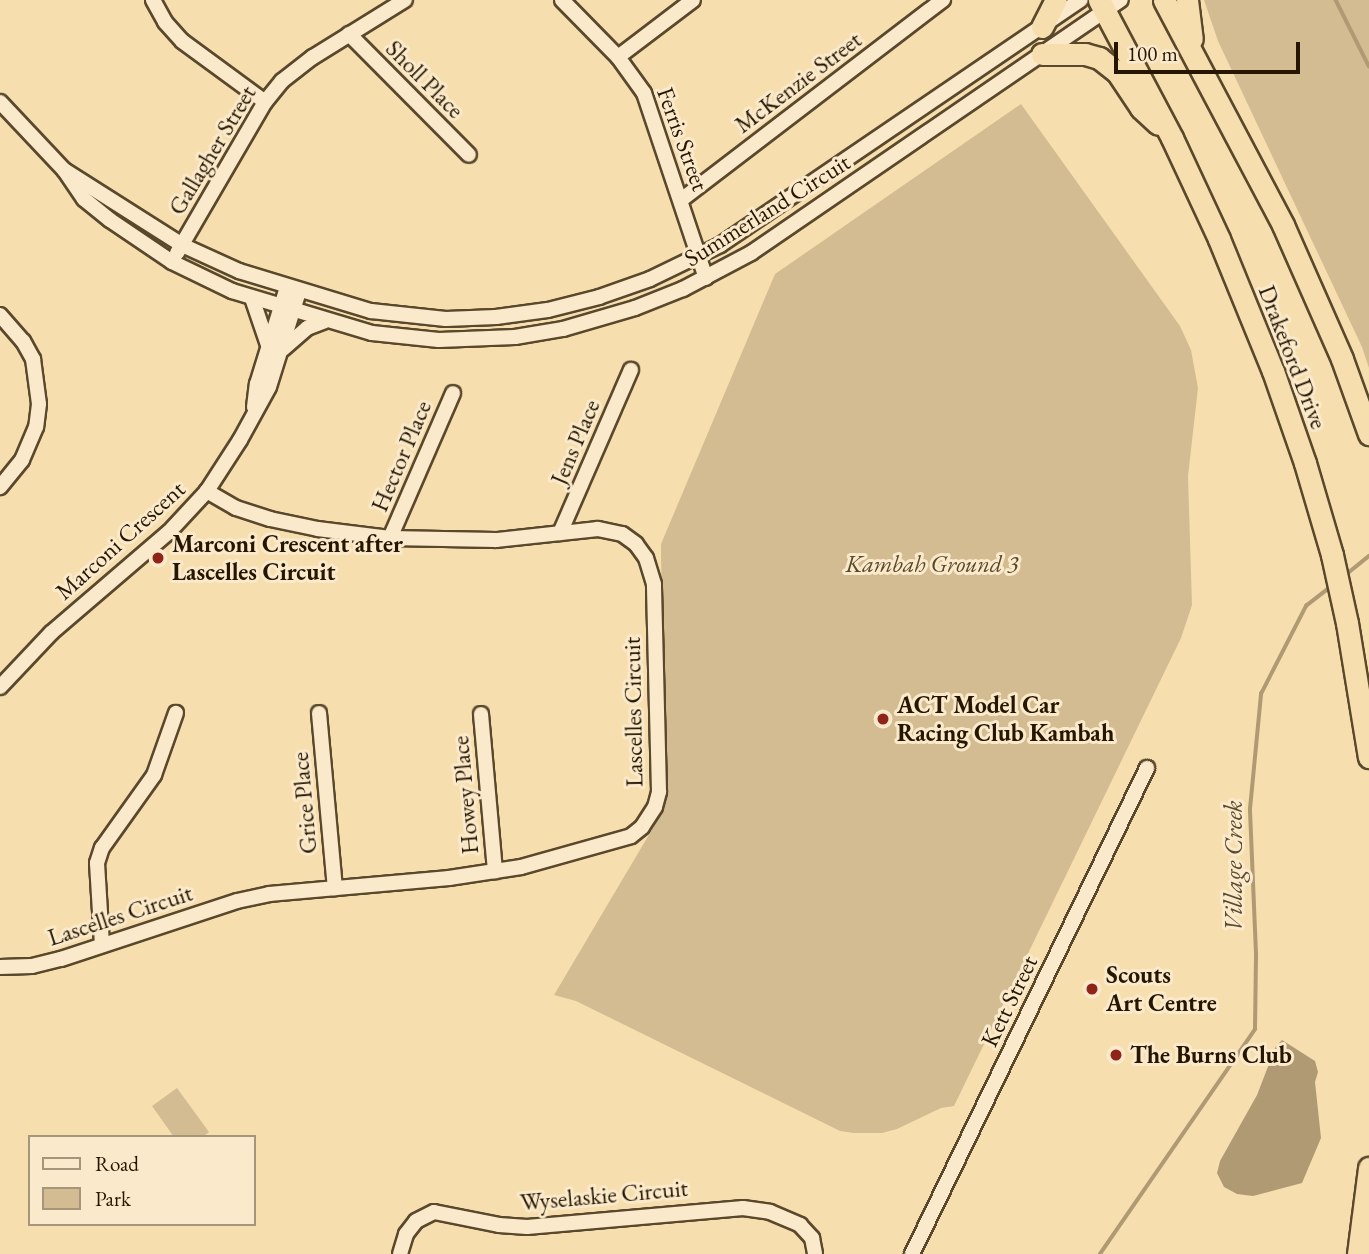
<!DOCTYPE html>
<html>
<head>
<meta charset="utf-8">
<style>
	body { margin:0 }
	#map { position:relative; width:1369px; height:1254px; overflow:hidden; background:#f7deaf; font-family:"EB Garamond",serif }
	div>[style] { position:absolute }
	.green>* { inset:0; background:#d3bc91 }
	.water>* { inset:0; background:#b09a74 }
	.stream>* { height:3.5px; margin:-1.75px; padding:0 1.75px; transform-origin:1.75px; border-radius:1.75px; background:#b09a74 }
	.roads { filter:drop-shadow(2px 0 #5a482c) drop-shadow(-2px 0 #5a482c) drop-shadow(0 2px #5a482c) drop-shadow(0 -2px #5a482c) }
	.minor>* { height:14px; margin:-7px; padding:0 7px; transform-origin:7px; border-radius:7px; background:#faeacb }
	.highway>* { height:21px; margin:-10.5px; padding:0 10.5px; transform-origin:10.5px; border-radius:10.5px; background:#f7deaf }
	.dots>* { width:19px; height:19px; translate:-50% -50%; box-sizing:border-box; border:4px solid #faeacb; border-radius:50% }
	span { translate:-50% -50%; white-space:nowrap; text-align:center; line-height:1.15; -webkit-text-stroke:6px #faeacb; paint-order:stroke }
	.street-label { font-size:24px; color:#261600 }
	.poi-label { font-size:24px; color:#261600; font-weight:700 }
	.left { translate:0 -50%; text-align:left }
	.park-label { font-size:24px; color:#5a482c; font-style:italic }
	.water-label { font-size:26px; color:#5d4b2e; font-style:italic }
	.legend { position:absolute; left:28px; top:1135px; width:228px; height:91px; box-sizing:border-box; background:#faeacb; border:2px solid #a5957a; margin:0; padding:9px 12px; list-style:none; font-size:21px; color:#261600 }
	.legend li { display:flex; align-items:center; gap:14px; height:35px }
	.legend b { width:35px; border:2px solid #a5957a }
	.scale { position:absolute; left:1114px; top:42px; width:186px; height:32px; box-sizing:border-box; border:4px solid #261600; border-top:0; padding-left:9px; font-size:21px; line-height:24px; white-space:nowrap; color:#261600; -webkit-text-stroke:5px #faeacb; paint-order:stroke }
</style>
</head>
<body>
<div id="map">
	<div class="green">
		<div style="clip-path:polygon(1204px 0,1369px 0,1369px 368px,1362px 347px,1218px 41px)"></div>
		<div style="clip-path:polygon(1021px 104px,1180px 326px,1191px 350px,1198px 388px,1188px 476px,1192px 605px,1181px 638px,954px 1106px,941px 1108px,897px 1129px,882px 1133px,854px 1133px,840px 1131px,576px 1001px,554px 995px,663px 811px,661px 544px,775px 274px)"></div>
		<div style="clip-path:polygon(177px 1088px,209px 1132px,203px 1137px,174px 1137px,152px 1106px)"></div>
	</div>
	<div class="water">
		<div style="clip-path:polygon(1282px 1040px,1315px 1061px,1318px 1072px,1315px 1082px,1321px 1138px,1302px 1183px,1253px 1196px,1237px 1194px,1224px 1187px,1217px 1173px,1220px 1161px,1257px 1095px,1276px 1046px)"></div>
	</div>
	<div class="stream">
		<div style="left:1336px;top:0;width:74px;rotate:63.4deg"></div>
		<div style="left:1343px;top:577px;width:33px;rotate:-39deg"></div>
		<div style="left:1100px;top:1254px;width:273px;rotate:-55.4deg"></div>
		<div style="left:1255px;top:1029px;width:75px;rotate:-89.2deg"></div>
		<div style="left:1256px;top:954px;width:145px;rotate:-92.4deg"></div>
		<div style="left:1250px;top:809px;width:116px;rotate:-84.5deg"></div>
		<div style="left:1261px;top:694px;width:99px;rotate:-62.9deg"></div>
		<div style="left:1306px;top:606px;width:33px;rotate:-38deg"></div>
	</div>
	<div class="roads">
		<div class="minor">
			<div style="left:153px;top:0;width:25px;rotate:61deg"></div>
			<div style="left:165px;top:22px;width:25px;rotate:48deg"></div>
			<div style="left:182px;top:41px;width:103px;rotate:36.3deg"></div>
			<div style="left:562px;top:0;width:80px;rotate:45.5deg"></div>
			<div style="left:618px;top:57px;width:44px;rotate:54.2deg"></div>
			<div style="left:644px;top:93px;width:195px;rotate:71.5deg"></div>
			<div style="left:349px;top:34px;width:170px;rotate:45.2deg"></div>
			<div style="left:618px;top:57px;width:94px;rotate:-37.2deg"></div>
			<div style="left:0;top:102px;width:93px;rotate:46.7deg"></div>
			<div style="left:64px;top:170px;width:140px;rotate:32.4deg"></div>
			<div style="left:182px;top:245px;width:63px;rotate:24.5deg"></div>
			<div style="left:239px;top:271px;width:138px;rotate:16.9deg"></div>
			<div style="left:371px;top:311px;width:75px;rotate:6.1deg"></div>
			<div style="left:446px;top:319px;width:50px;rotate:-2.3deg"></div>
			<div style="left:496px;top:317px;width:52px;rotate:-7.7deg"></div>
			<div style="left:548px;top:310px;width:53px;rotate:-14.3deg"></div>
			<div style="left:599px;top:297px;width:54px;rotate:-19.4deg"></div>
			<div style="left:650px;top:279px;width:78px;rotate:-25.9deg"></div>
			<div style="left:720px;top:245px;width:436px;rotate:-34.2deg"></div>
			<div style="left:65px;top:171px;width:34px;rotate:56deg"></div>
			<div style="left:84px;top:199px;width:33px;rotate:39deg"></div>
			<div style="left:110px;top:220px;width:75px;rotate:34.1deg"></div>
			<div style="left:172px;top:262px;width:67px;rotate:25.8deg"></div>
			<div style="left:232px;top:291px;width:146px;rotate:16.7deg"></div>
			<div style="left:372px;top:333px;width:67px;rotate:6deg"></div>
			<div style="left:439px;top:340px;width:76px;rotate:-2.3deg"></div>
			<div style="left:515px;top:337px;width:49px;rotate:-9.5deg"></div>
			<div style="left:563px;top:329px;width:75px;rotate:-16.3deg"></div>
			<div style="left:635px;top:308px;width:52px;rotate:-21.6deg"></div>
			<div style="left:683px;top:289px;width:77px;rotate:-27.9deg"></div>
			<div style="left:751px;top:253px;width:448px;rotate:-34.4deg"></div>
			<div style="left:681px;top:200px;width:330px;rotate:-37.4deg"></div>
			<div style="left:177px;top:253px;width:175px;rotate:-59.8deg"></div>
			<div style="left:265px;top:102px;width:27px;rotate:-51deg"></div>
			<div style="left:282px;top:81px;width:39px;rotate:-38deg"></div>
			<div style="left:313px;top:57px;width:108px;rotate:-31.8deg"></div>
			<div style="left:252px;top:298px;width:50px;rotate:71.2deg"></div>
			<div style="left:0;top:315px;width:35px;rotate:49deg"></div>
			<div style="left:23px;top:341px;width:21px;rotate:61deg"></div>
			<div style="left:33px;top:359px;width:45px;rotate:82.4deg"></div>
			<div style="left:39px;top:404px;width:23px;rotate:97deg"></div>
			<div style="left:36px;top:427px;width:36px;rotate:113deg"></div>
			<div style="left:22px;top:460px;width:35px;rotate:129deg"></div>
			<div style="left:283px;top:349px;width:32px;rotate:-41deg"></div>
			<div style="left:307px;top:328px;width:19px;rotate:-21deg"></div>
			<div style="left:254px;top:407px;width:23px;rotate:-83deg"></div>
			<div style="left:257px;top:384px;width:102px;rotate:-72.8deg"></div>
			<div style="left:560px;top:533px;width:178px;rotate:-66.5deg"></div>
			<div style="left:390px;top:538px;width:158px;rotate:-66.5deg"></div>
			<div style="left:0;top:687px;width:74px;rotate:-46.6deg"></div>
			<div style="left:51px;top:633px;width:155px;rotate:-40.6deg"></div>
			<div style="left:169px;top:532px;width:56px;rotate:-47.2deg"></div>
			<div style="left:207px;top:491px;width:61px;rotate:-57.1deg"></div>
			<div style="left:240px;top:440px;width:60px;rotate:-61.3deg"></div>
			<div style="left:269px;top:387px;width:101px;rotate:-72.6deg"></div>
			<div style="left:319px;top:713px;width:176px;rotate:84.8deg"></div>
			<div style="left:481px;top:714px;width:158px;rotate:84.9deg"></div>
			<div style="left:102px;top:945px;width:82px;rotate:-93.5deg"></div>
			<div style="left:97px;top:863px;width:16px;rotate:-72deg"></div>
			<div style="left:102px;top:848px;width:90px;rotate:-54.5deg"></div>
			<div style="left:154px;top:775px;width:66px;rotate:-70.5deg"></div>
			<div style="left:0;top:967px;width:32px;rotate:-2deg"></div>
			<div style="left:32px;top:966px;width:30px;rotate:-14deg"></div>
			<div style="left:61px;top:959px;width:185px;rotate:-18.2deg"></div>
			<div style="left:237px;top:901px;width:33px;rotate:-12deg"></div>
			<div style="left:269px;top:894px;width:181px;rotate:-5.1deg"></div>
			<div style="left:449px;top:878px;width:73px;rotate:-8.7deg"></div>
			<div style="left:521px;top:867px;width:114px;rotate:-15.7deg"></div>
			<div style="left:631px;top:836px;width:14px;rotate:-39deg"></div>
			<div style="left:642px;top:827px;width:24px;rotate:-57deg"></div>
			<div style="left:655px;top:807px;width:16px;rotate:-75deg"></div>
			<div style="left:659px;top:792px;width:208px;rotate:-91.4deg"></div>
			<div style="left:654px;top:584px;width:27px;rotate:-107deg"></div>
			<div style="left:646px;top:558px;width:17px;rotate:-126deg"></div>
			<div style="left:636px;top:544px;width:17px;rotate:-144deg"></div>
			<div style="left:622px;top:534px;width:25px;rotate:-168deg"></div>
			<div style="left:598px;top:529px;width:103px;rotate:173.8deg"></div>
			<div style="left:496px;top:540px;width:106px;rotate:-178.9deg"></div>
			<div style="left:390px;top:538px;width:73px;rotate:-172.9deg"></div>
			<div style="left:318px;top:529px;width:49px;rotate:-168.2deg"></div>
			<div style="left:270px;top:519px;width:36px;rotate:-162deg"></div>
			<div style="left:236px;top:508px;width:34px;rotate:-150deg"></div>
			<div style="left:400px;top:1254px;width:21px;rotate:-73deg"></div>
			<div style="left:406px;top:1234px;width:16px;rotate:-52deg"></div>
			<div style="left:416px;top:1221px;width:20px;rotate:-27deg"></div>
			<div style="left:434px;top:1212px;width:66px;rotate:11.3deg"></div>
			<div style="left:499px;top:1225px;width:28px;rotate:4deg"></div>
			<div style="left:527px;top:1227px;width:217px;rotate:-5deg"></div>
			<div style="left:743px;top:1208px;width:27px;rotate:8deg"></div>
			<div style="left:770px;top:1212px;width:33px;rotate:23deg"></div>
			<div style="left:800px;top:1225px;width:18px;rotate:47deg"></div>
			<div style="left:812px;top:1238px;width:16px;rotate:79deg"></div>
			<div style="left:912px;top:1254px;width:540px;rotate:-64.19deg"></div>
		</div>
		<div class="highway">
			<div style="left:1099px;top:0;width:156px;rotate:62.1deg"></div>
			<div style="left:1172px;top:138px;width:111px;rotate:65deg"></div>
			<div style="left:1219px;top:239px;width:143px;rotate:67.8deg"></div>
			<div style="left:1273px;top:371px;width:97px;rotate:70.8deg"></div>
			<div style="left:1305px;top:463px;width:96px;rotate:73.6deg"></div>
			<div style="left:1332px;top:555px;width:70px;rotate:77.6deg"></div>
			<div style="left:1347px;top:623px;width:136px;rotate:80.7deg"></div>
			<div style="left:1164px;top:0;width:255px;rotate:62.1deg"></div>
			<div style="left:1283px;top:225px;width:146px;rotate:66.2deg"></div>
			<div style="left:1342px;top:359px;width:80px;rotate:70.2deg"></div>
			<div style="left:1187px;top:0;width:39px;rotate:83deg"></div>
			<div style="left:1042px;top:27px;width:30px;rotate:-63deg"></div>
			<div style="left:1042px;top:54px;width:43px"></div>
			<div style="left:1085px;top:54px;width:15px;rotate:16deg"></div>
			<div style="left:1099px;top:58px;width:23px;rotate:38deg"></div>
			<div style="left:1117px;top:72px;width:43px;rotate:56.3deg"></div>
			<div style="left:1141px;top:108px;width:23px;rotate:43deg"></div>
			<div style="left:1358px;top:1254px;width:87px;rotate:-82.7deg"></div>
		</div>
	</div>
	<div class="dots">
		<div style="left:158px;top:558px;background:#8f2418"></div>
		<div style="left:883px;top:719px;background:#8f2418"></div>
		<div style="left:1092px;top:989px;background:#8f2418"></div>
		<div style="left:1116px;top:1055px;background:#8f2418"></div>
	</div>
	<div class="street-label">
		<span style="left:425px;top:79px;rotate:45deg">Sholl Place</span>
		<span style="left:798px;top:82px;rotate:-37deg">McKenzie Street</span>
		<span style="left:683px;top:139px;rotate:70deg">Ferris Street</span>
		<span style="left:212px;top:150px;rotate:-59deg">Gallagher Street</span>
		<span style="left:767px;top:210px;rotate:-32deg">Summerland Circuit</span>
		<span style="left:1293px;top:357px;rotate:69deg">Drakeford Drive</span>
		<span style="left:575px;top:442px;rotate:-67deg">Jens Place</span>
		<span style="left:401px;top:456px;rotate:-67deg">Hector Place</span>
		<span style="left:120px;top:540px;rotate:-42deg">Marconi Crescent</span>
		<span style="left:633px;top:712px;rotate:-91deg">Lascelles Circuit</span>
		<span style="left:465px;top:795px;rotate:-95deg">Howey Place</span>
		<span style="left:304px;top:803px;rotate:-95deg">Grice Place</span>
		<span style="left:120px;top:915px;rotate:-18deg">Lascelles Circuit</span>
		<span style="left:1009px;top:1001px;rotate:-64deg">Kett Street</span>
		<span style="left:604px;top:1195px;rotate:-5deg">Wyselaskie Circuit</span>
	</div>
	<div class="poi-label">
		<span class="left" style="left:172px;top:558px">Marconi Crescent after<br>Lascelles Circuit</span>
		<span class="left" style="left:897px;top:719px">ACT Model Car<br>Racing Club Kambah</span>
		<span class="left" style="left:1106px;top:989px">Scouts<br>Art Centre</span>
		<span class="left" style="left:1130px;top:1055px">The Burns Club</span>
	</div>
	<div class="park-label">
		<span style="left:932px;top:564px">Kambah Ground 3</span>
	</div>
	<div class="water-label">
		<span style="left:1234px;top:866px;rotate:-90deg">Village Creek</span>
	</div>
	<ul class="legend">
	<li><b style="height:9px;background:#faeacb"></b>Road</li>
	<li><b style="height:19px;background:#d3bc91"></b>Park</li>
	</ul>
	<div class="scale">100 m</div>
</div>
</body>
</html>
